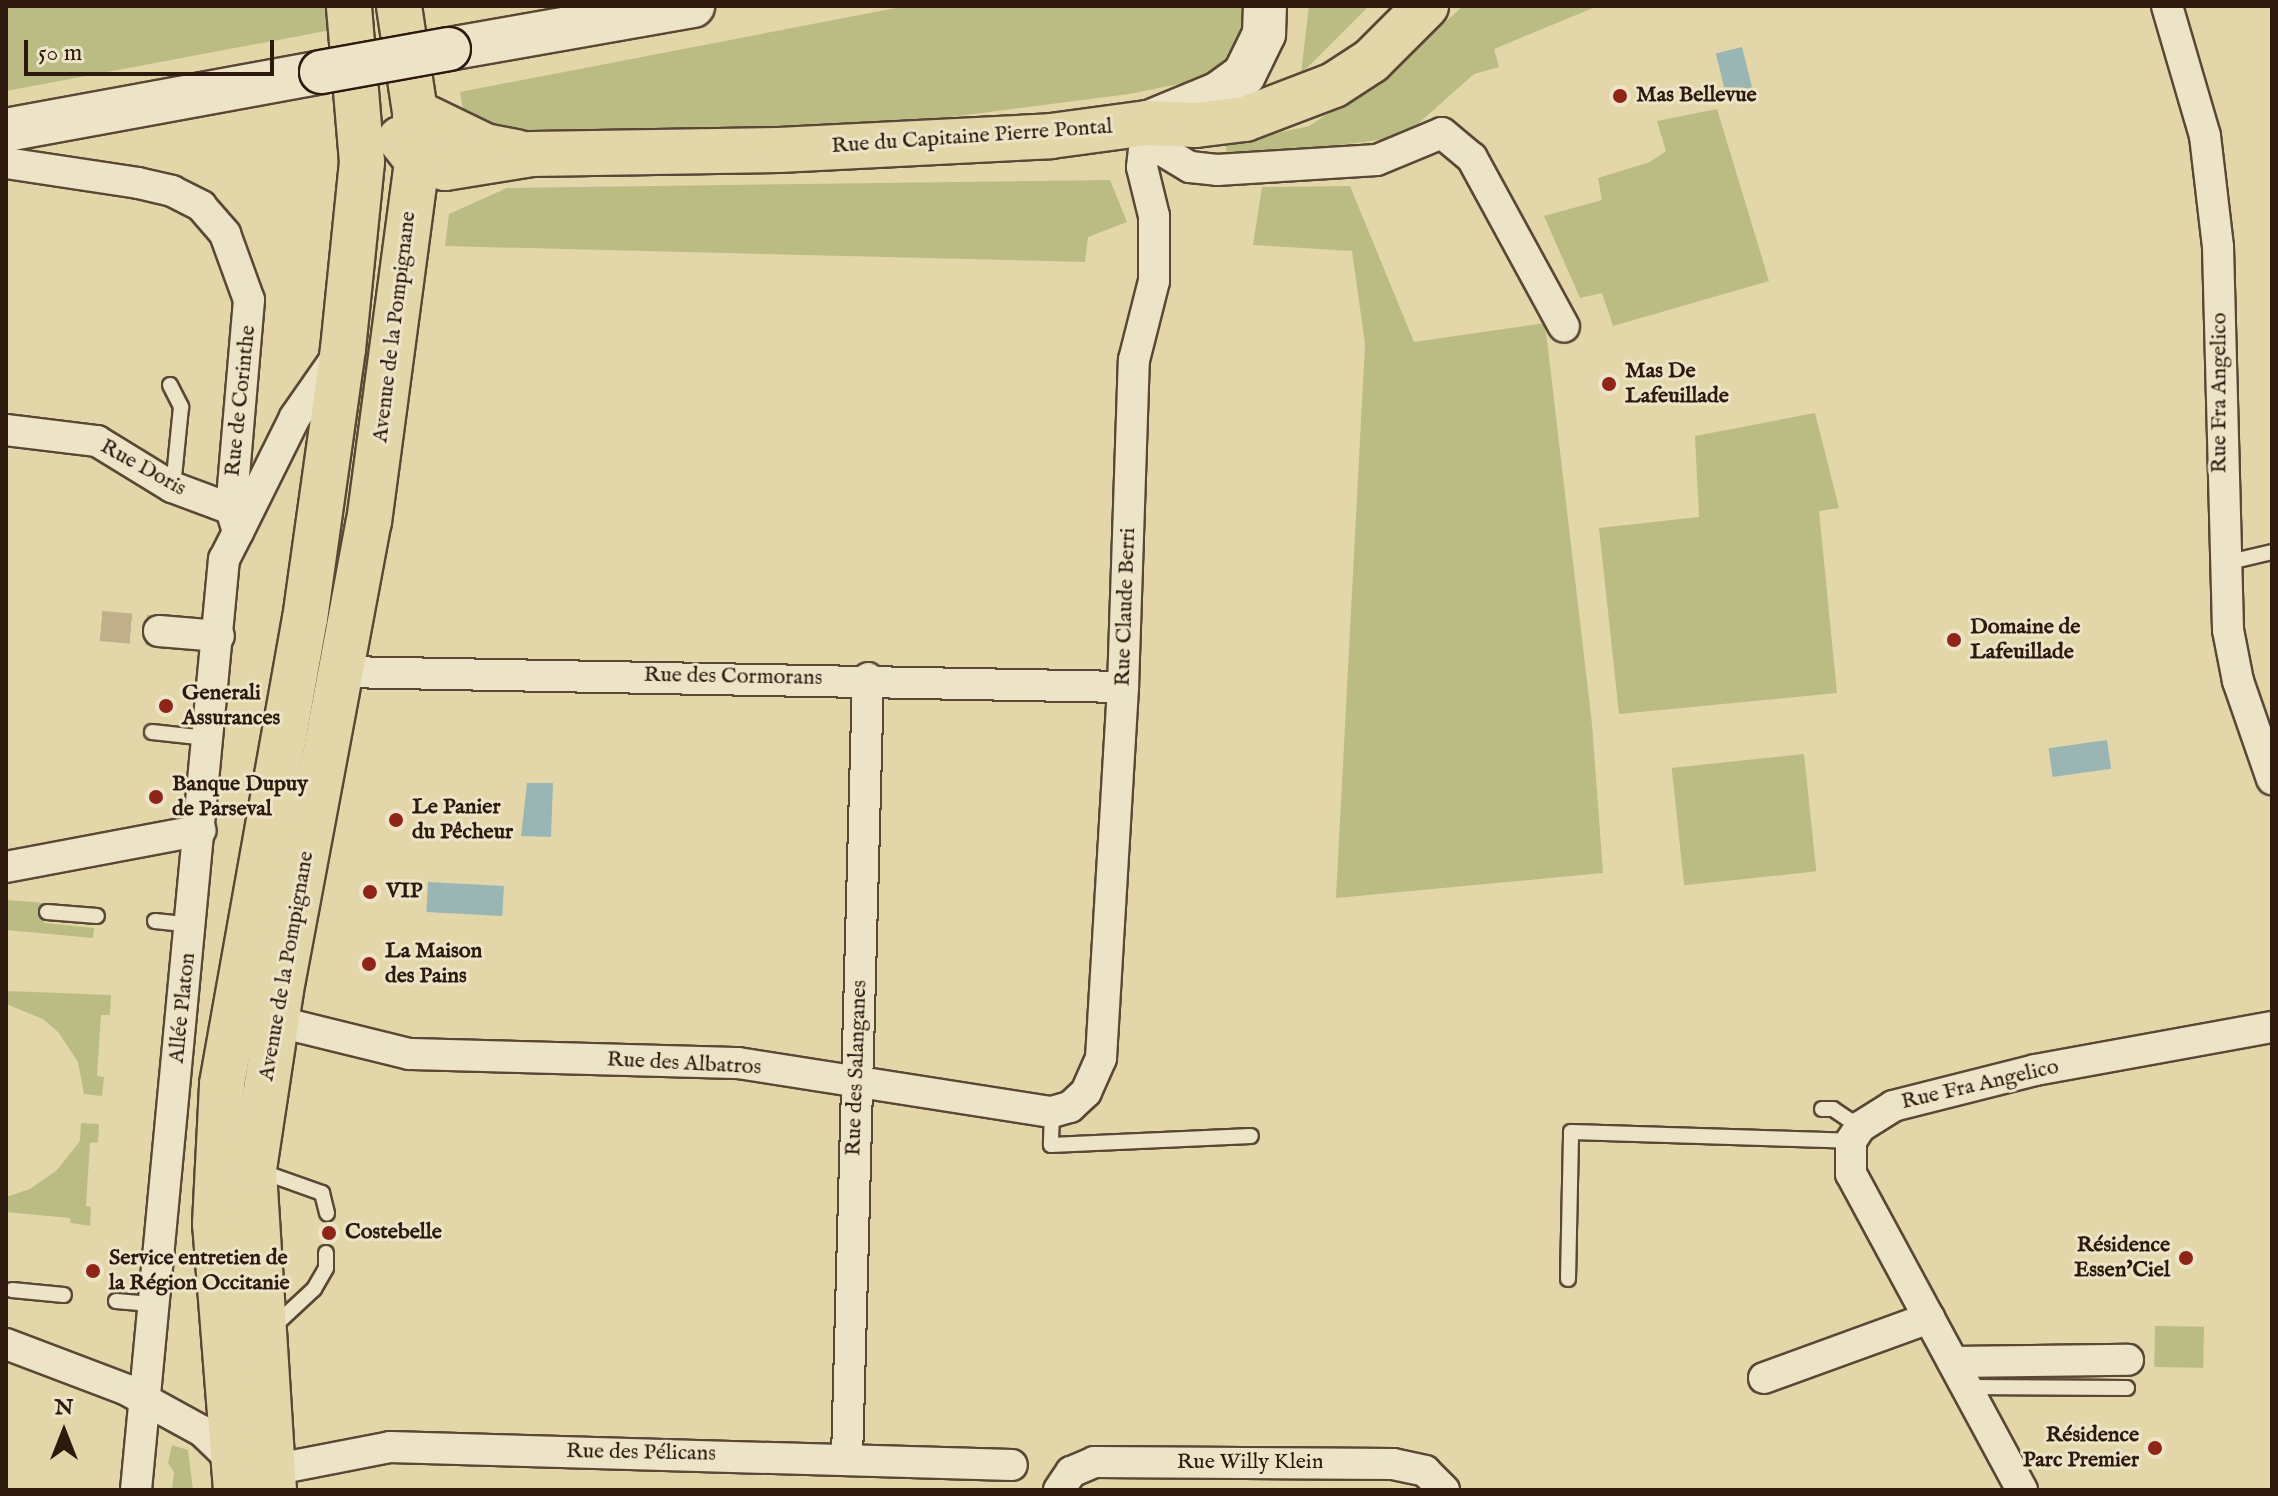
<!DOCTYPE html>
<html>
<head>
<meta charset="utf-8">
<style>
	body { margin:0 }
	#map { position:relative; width:2278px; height:1496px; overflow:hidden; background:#e3d6a9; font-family:"IM FELL English",serif }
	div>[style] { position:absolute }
	.green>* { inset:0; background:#babc84; transform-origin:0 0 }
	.water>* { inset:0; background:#9ab6b4; transform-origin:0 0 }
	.street-tunnel>* { height:30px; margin-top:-15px; transform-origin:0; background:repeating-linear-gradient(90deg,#bfb08a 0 30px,transparent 0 45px) }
	.roads { filter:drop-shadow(2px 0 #5a4835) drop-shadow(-2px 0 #5a4835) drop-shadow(0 2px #5a4835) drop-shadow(0 -2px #5a4835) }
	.lane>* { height:14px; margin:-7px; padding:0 7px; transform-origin:7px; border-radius:7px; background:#ede4c7 }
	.street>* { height:30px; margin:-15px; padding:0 15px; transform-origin:15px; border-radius:15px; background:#ede4c7 }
	.secondary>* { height:42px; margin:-21px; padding:0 21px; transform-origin:21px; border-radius:21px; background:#ede4c7 }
	.primary>* { height:44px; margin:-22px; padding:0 22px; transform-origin:22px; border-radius:22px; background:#e3d6a9 }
	.bridges { filter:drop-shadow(2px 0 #2d190e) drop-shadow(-2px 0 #2d190e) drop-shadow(0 2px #2d190e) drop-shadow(0 -2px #2d190e) }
	.secondary-bridge>* { height:42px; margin:-21px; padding:0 21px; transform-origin:21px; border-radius:21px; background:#ede4c7 }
	.dots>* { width:22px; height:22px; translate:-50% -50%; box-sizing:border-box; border:4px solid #ede4c7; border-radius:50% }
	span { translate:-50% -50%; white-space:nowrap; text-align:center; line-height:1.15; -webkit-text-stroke:6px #ede4c7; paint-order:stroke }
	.poi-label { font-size:22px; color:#2d190e; font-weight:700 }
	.left { translate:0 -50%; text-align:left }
	.right { translate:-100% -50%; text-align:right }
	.street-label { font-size:22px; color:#2d190e }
	.frame { position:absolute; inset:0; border:8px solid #2d190e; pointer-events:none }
	.north { position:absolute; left:24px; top:1392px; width:80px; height:80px; -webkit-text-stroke:6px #ede4c7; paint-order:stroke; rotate:0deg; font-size:22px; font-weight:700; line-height:32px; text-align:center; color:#2d190e }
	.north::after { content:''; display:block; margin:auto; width:28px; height:36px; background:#2d190e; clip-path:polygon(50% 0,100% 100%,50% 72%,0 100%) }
	.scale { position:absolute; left:24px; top:40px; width:250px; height:36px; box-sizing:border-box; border:4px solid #2d190e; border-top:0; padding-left:10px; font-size:24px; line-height:28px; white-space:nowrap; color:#2d190e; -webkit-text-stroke:6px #ede4c7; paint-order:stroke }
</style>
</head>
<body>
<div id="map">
	<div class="green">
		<div style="clip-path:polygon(6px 6px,326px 6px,331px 30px,6px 91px)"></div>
		<div style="clip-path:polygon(906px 6px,1246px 6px,1249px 13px,1231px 62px,1208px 78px,1129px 94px,897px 124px,746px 133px,568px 133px,466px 127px,460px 92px)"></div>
		<div style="clip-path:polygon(1309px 6px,1369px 6px,1301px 74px)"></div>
		<div style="clip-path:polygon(1463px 6px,1598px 6px,1494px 49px,1499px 67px,1474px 74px,1403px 137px,1227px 159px,1226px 144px,1309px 126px,1388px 74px)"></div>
		<div style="clip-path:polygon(1717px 109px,1769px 281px,1613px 326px,1602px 293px,1580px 298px,1544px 216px,1602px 200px,1598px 178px,1650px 162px,1666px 151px,1657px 121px)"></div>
		<div style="clip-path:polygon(1110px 180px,1127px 222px,1088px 237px,1085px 262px,445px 246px,449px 214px,507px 188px)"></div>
		<div style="clip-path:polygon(1350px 186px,1414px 342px,1545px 323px,1592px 724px,1603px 873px,1336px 898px,1365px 344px,1352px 251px,1253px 245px,1262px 187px)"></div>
		<div style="clip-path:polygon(1815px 413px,1839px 508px,1819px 511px,1837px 693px,1619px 714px,1599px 528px,1699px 517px,1695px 436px)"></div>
		<div style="left:1804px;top:754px;width:118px;height:133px;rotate:84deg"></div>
		<div style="clip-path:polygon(6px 900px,46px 903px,44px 923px,94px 928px,93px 938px,6px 930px)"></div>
		<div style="clip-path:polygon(6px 991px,111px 995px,110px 1015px,101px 1015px,97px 1076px,104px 1077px,102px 1096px,84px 1094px,78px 1062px,59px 1033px,43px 1019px,6px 1004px)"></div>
		<div style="clip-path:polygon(81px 1123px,99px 1124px,98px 1142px,90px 1143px,86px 1206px,91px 1207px,90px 1226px,71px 1223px,70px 1218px,6px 1212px,6px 1197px,30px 1189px,57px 1170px,80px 1141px)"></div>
		<div style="left:2155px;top:1326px;width:49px;height:41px;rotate:1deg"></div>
		<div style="clip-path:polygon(172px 1445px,188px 1450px,193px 1490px,172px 1490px,174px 1472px,168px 1463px)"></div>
	</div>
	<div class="water">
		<div style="left:1742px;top:47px;width:49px;height:27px;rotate:76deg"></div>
		<div style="left:2107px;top:740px;width:29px;height:59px;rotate:82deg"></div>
		<div style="clip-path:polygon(527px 783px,553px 783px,551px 837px,521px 836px)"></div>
		<div style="left:428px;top:882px;width:76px;height:30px;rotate:3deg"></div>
	</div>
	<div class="street-tunnel">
		<div style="left:101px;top:626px;width:58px;rotate:4.9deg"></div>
	</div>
	<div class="roads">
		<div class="lane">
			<div style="left:170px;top:385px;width:25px;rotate:63deg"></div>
			<div style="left:181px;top:407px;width:80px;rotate:95.7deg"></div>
			<div style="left:2225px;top:563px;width:48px;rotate:-13.2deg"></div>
			<div style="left:152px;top:732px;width:55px;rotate:6.2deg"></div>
			<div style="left:47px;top:912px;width:50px;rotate:4.6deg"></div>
			<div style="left:155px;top:921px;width:36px;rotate:6deg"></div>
			<div style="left:1822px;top:1109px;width:11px"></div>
			<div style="left:1833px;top:1109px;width:32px;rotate:34deg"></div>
			<div style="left:1052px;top:1112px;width:33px;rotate:92deg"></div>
			<div style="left:1051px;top:1145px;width:200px;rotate:-2.6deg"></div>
			<div style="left:260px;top:1171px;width:66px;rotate:19.5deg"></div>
			<div style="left:322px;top:1193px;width:21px;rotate:76deg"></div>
			<div style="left:1568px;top:1279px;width:147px;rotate:-88.8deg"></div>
			<div style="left:1571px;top:1132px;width:280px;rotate:1.8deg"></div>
			<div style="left:12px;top:1290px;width:52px;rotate:5.5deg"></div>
			<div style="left:116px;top:1301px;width:38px;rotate:5deg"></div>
			<div style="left:273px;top:1327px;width:56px;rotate:-42.8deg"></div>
			<div style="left:314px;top:1289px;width:24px;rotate:-60deg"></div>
			<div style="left:326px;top:1268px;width:15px;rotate:-90deg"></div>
			<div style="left:1967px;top:1387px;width:160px;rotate:0.4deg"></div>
		</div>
		<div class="street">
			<div style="left:2167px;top:6px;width:135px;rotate:73.7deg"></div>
			<div style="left:2205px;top:136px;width:112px;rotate:83.3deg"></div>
			<div style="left:2218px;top:247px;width:383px;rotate:88.5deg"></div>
			<div style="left:2228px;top:630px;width:52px;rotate:78.9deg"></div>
			<div style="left:2238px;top:681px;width:104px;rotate:70.9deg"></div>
			<div style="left:1147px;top:123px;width:32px;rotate:60deg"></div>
			<div style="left:1163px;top:151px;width:31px;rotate:31deg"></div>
			<div style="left:1190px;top:167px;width:27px;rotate:6deg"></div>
			<div style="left:1217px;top:170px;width:160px;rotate:-3.6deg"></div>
			<div style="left:1377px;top:160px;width:70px;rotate:-22.6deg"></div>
			<div style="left:1442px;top:133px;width:39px;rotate:40deg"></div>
			<div style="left:1472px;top:158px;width:192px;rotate:61.4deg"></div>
			<div style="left:6px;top:163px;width:134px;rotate:8.6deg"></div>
			<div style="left:138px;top:183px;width:35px;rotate:13deg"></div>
			<div style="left:172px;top:191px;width:33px;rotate:27deg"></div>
			<div style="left:201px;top:206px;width:37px;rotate:49deg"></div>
			<div style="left:225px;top:234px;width:70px;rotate:70deg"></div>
			<div style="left:249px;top:300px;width:210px;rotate:94.9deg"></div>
			<div style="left:231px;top:509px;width:24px;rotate:73deg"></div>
			<div style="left:238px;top:532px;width:30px;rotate:117deg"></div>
			<div style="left:224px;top:559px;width:935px;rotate:95.4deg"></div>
			<div style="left:6px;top:430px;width:92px;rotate:6.9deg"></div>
			<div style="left:97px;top:441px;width:88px;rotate:31.5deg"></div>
			<div style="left:172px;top:487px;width:63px;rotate:20.4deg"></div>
			<div style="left:238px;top:532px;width:128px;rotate:-63.6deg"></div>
			<div style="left:295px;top:417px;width:77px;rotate:-55.1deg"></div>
			<div style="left:159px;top:631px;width:60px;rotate:4.8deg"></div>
			<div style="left:343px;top:672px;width:780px;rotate:1.1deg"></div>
			<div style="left:6px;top:867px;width:198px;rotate:-10.7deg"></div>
			<div style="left:275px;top:1021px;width:138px;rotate:13.8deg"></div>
			<div style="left:409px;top:1054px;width:329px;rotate:1.6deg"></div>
			<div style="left:738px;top:1063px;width:318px;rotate:8.9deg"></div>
			<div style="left:1052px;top:1112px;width:19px;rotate:-16deg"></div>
			<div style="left:1070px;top:1107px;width:22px;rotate:-43deg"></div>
			<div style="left:1086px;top:1092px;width:37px;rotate:-66deg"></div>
			<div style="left:1101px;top:1058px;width:372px;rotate:-86.6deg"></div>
			<div style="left:1123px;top:687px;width:327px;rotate:-88.1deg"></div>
			<div style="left:1134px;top:360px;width:81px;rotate:-75.8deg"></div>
			<div style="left:1154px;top:281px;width:65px;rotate:-90deg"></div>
			<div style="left:1154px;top:216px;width:50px;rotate:-103.8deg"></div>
			<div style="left:1142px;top:167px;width:44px;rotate:-83.5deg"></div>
			<div style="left:6px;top:1344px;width:129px;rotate:20.8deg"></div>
			<div style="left:127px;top:1390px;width:85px;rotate:28.7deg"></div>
			<div style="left:202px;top:1431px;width:45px;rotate:44.1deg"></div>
			<div style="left:1953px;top:1362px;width:175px;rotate:-0.7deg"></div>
			<div style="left:1764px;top:1378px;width:176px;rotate:-20deg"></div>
			<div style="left:847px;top:1459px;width:781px;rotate:-88.46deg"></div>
			<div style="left:272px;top:1470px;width:120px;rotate:-11deg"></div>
			<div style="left:390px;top:1447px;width:622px;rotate:1.66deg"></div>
			<div style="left:1059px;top:1490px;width:22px;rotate:-56deg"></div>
			<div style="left:1071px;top:1472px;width:25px;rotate:-23deg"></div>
			<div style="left:1094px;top:1462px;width:299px;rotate:0.4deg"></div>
			<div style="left:1393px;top:1464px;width:33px;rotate:12deg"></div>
			<div style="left:1425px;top:1471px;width:27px;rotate:45deg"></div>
			<div style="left:2022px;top:1490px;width:359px;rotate:-118.4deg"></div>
			<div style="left:1851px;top:1174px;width:33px;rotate:-90deg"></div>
			<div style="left:1851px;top:1141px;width:17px;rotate:-57deg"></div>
			<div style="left:1860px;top:1127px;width:39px;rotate:-32deg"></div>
			<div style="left:1893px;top:1106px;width:146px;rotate:-14.2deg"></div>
			<div style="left:2035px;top:1070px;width:241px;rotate:-10.3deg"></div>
		</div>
		<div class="secondary">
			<div style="left:449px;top:49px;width:248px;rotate:-10deg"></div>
			<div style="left:1147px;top:123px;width:78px;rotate:-22.6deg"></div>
			<div style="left:1219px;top:93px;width:31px;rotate:-36deg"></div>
			<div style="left:1244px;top:75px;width:46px;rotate:-64deg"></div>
			<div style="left:1264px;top:34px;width:28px;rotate:-88deg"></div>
			<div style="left:6px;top:130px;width:320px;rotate:-10.4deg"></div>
		</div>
		<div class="primary">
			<div style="left:415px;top:112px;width:78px;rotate:25.9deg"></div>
			<div style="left:485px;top:146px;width:33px;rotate:11deg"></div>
			<div style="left:400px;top:139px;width:28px;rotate:52deg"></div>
			<div style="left:417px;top:161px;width:29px;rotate:14deg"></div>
			<div style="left:445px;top:168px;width:88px;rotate:-9.1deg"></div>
			<div style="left:532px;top:154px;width:247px;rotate:-0.9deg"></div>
			<div style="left:779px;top:150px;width:272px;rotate:-2.9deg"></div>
			<div style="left:1051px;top:136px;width:97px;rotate:-7.7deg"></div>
			<div style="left:1147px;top:123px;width:49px;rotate:2.3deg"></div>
			<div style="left:1196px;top:125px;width:49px;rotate:-7deg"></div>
			<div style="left:1245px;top:119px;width:95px;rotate:-20.9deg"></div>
			<div style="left:1334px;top:85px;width:44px;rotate:-33deg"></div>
			<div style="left:1371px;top:61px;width:78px;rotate:-45deg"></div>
			<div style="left:236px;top:1490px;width:267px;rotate:-94.5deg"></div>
			<div style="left:215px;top:1224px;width:140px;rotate:-87.1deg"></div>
			<div style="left:222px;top:1084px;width:472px;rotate:-79.9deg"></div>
			<div style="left:305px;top:619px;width:273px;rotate:-82deg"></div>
			<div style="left:343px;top:349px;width:188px;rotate:-84.2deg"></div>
			<div style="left:362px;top:162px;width:157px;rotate:-94.8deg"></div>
			<div style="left:274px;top:1490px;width:322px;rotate:-93.6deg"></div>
			<div style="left:254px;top:1169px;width:181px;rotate:-81.4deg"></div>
			<div style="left:281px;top:990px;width:476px;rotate:-79.4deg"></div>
			<div style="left:369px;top:522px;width:364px;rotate:-82.4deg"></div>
			<div style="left:417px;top:161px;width:49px;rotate:-92.3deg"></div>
			<div style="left:415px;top:112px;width:107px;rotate:-98.6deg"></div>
		</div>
	</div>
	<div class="bridges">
		<div class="secondary-bridge">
			<div style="left:321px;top:72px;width:130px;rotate:-10.2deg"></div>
		</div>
	</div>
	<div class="dots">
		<div style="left:1620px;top:96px;background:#8f2418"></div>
		<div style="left:1609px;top:384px;background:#8f2418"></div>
		<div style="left:1954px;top:640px;background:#8f2418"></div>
		<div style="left:166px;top:706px;background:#8f2418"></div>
		<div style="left:156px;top:797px;background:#8f2418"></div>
		<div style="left:396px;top:820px;background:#8f2418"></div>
		<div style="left:370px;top:892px;background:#8f2418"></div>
		<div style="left:369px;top:964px;background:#8f2418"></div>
		<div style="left:329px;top:1233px;background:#8f2418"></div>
		<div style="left:2186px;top:1258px;background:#8f2418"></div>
		<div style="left:93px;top:1271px;background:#8f2418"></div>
		<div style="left:2155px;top:1448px;background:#8f2418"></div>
	</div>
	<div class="poi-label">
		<span class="left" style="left:1636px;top:96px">Mas Bellevue</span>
		<span class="left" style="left:1625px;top:384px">Mas De<br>Lafeuillade</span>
		<span class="left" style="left:1970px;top:640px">Domaine de<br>Lafeuillade</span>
		<span class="left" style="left:182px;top:706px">Generali<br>Assurances</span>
		<span class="left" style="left:172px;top:797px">Banque Dupuy<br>de Parseval</span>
		<span class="left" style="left:412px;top:820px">Le Panier<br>du Pêcheur</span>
		<span class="left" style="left:386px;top:892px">VIP</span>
		<span class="left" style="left:385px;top:964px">La Maison<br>des Pains</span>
		<span class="left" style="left:345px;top:1233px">Costebelle</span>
		<span class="right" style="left:2170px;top:1258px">Résidence<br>Essen'Ciel</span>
		<span class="left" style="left:109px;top:1271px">Service entretien de<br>la Région Occitanie</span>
		<span class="right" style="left:2139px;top:1448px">Résidence<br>Parc Premier</span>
	</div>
	<div class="street-label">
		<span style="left:972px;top:137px;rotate:-4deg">Rue du Capitaine Pierre Pontal</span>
		<span style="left:395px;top:327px;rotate:-83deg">Avenue de la Pompignane</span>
		<span style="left:2220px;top:393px;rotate:-90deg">Rue Fra Angelico</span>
		<span style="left:241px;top:401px;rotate:-84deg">Rue de Corinthe</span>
		<span style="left:143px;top:468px;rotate:29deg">Rue Doris</span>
		<span style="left:1126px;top:607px;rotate:-88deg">Rue Claude Berri</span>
		<span style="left:733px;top:677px;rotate:1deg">Rue des Cormorans</span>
		<span style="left:287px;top:966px;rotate:-80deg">Avenue de la Pompignane</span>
		<span style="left:183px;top:1008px;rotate:-84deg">Allée Platon</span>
		<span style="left:684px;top:1064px;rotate:3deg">Rue des Albatros</span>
		<span style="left:857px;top:1068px;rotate:-88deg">Rue des Salanganes</span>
		<span style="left:1980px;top:1085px;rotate:-13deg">Rue Fra Angelico</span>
		<span style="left:641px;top:1453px;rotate:1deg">Rue des Pélicans</span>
		<span style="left:1250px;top:1463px">Rue Willy Klein</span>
	</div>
	<div class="frame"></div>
	<div class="north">N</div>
	<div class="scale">50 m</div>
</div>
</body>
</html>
